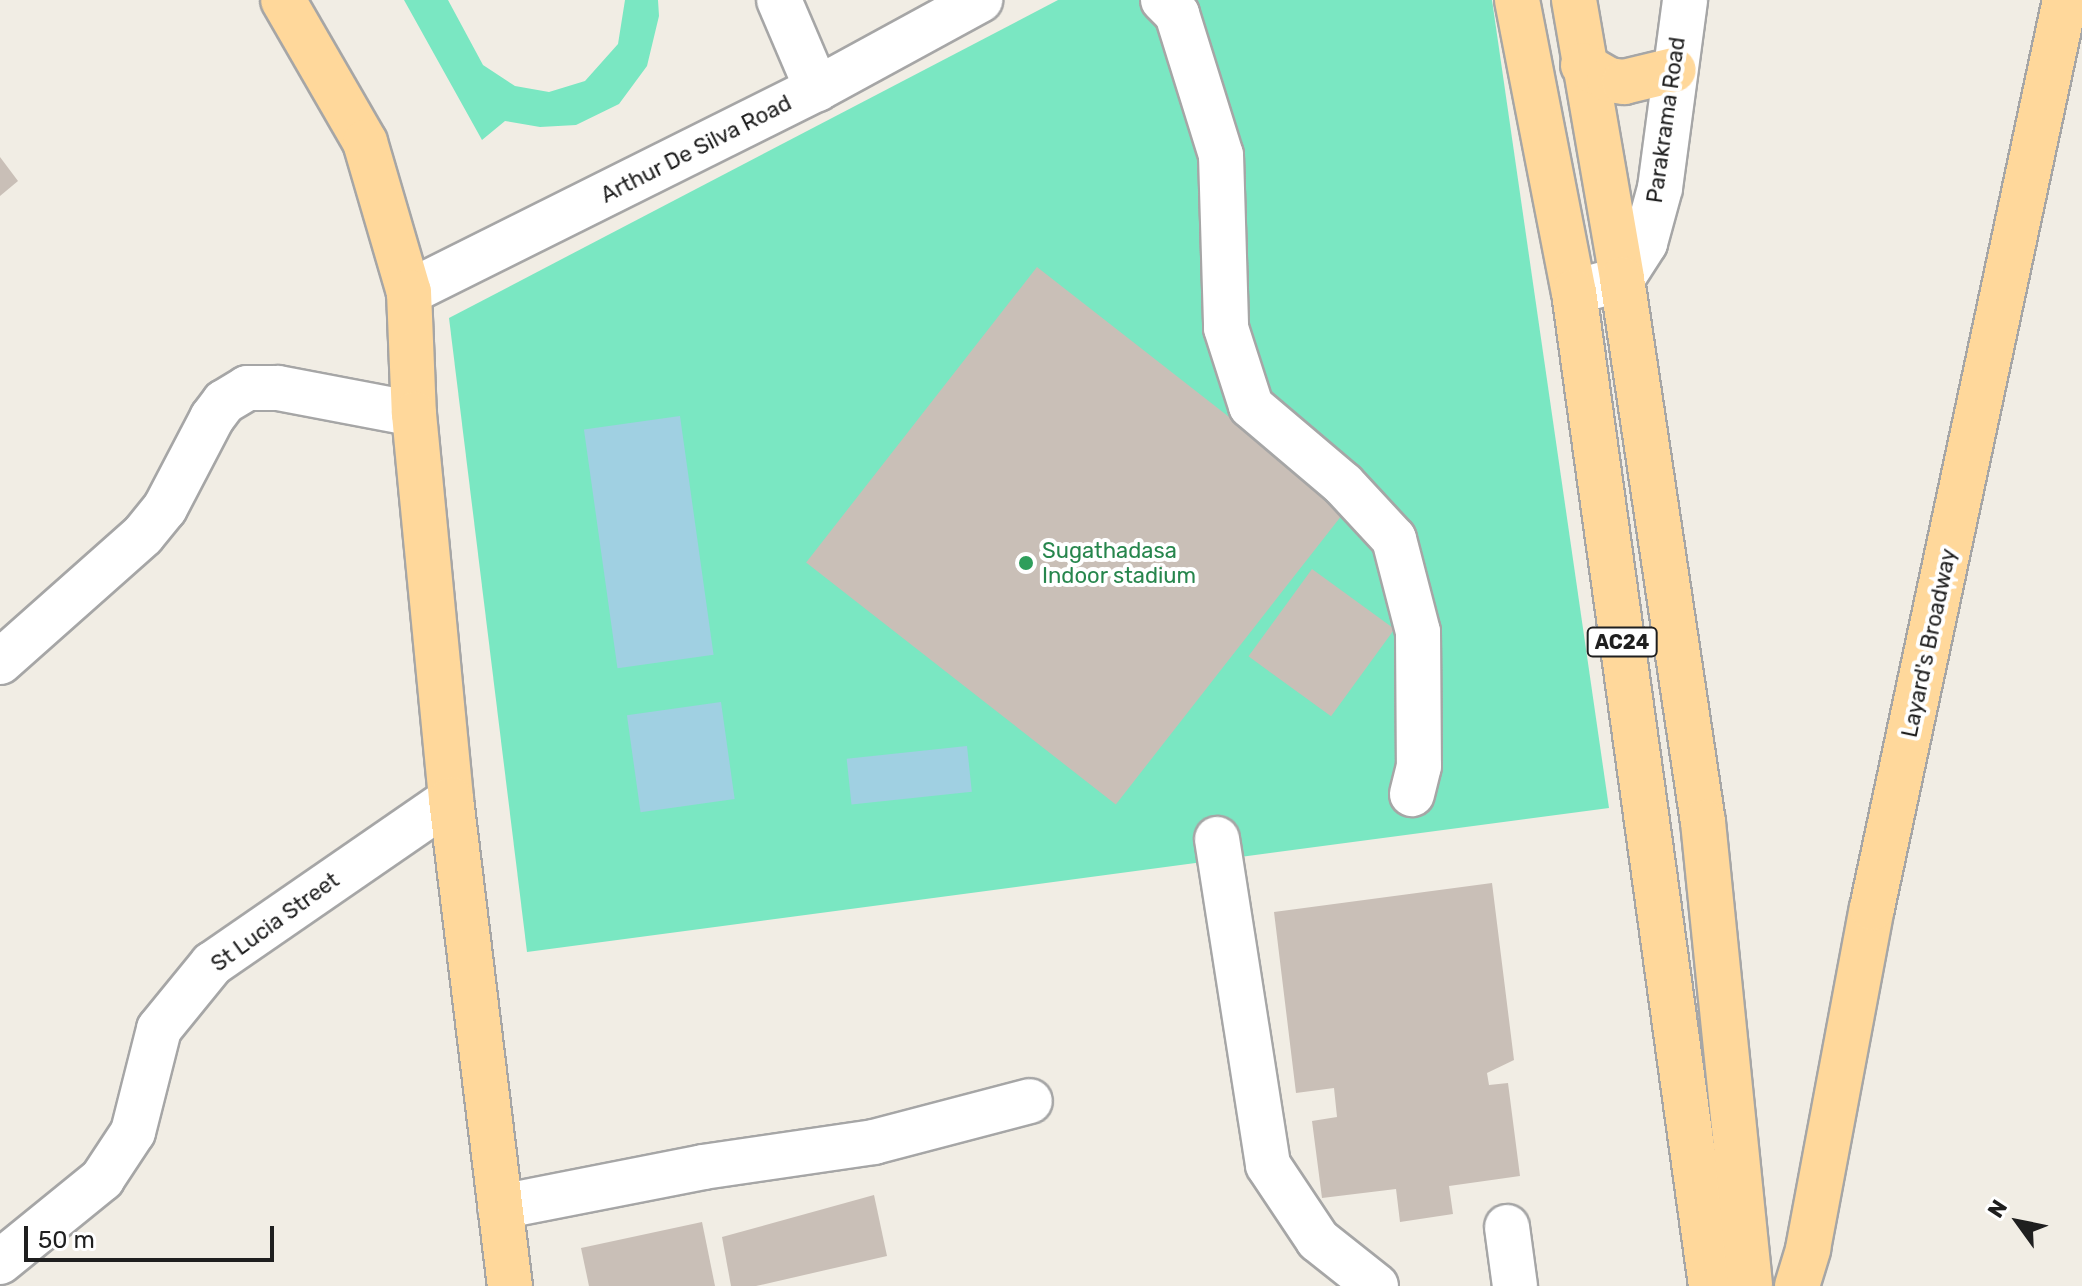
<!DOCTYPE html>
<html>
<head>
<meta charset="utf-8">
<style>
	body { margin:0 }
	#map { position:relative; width:2082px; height:1286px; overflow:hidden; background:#f1ede4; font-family:Rubik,sans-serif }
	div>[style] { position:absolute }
	.pitch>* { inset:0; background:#7ae7c2 }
	.water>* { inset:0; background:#a0d0e2; transform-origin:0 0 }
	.building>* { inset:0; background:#c9bfb7; transform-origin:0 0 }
	.roads { filter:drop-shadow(2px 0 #a6a6a6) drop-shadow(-2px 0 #a6a6a6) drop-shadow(0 2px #a6a6a6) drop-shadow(0 -2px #a6a6a6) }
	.minor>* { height:44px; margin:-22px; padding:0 22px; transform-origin:22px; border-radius:22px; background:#fff }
	.major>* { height:44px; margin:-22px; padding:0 22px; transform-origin:22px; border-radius:22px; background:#ffd89b }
	.dots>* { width:22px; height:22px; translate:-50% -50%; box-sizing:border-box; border:4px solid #fff; border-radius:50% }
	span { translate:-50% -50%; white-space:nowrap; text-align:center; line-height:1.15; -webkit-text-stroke:8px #fff; paint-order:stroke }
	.shield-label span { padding:2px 6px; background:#fff; border:2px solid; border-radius:6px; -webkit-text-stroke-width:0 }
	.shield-label { font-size:20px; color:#1f1f1f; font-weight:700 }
	.street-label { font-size:22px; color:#1f1f1f }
	.leisure-label { font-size:22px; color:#27864d }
	.left { translate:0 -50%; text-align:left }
	.north { position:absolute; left:1978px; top:1182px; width:80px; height:80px; -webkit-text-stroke:6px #fff; paint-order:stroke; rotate:303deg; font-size:22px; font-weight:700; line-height:32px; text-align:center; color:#1f1f1f }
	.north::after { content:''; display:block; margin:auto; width:28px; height:36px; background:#1f1f1f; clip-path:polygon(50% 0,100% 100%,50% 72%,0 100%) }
	.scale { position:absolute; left:24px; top:1226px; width:250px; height:36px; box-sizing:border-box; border:4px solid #1f1f1f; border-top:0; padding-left:10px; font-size:24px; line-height:28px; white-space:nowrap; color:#1f1f1f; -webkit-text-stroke:6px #fff; paint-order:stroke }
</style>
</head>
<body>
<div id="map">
	<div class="pitch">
		<div style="clip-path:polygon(404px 0,448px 0,483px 65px,515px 86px,549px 92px,585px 81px,618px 44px,625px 0,658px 0,659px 16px,647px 66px,619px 104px,576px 125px,540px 127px,505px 121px,482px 140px)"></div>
		<div style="clip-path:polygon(1058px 0,1492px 0,1609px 808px,527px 952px,449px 318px)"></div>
	</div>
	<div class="water">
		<div style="left:680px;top:416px;width:241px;height:97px;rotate:82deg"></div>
		<div style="left:721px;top:702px;width:98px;height:95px;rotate:82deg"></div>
		<div style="left:967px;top:746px;width:46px;height:121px;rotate:84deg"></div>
	</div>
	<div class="building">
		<div style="clip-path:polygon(0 157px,18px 181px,0 196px)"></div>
		<div style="left:1037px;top:267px;width:393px;height:375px;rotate:38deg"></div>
		<div style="left:1312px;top:569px;width:102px;height:108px;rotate:36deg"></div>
		<div style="clip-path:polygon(1492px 883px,1514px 1060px,1487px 1073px,1489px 1085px,1508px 1083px,1520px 1176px,1449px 1186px,1453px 1214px,1400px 1222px,1396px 1189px,1322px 1198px,1312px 1121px,1337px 1117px,1334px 1088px,1296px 1093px,1274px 912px)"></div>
		<div style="clip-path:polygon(874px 1195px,887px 1256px,756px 1286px,731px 1286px,722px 1237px)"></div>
		<div style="clip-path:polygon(702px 1222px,715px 1286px,589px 1286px,581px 1248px)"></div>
	</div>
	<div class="roads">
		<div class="minor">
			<div style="left:779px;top:0;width:97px;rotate:66.9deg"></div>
			<div style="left:1163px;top:0;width:20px;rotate:45deg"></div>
			<div style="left:1177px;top:14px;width:148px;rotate:72.7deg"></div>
			<div style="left:1221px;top:155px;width:173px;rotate:88.3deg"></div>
			<div style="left:1226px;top:328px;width:82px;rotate:72.2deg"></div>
			<div style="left:1251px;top:406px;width:121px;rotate:40.3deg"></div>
			<div style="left:1343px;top:484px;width:75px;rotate:47.2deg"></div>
			<div style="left:1394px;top:539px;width:96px;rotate:75.5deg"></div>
			<div style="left:1418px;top:632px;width:134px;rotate:89.6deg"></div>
			<div style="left:1419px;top:766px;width:29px;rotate:104deg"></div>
			<div style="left:409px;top:292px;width:456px;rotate:-26.5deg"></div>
			<div style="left:817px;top:89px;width:186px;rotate:-28.6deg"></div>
			<div style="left:1574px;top:292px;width:50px;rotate:-15.2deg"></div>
			<div style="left:1622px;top:279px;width:43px;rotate:-57.4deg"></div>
			<div style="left:1645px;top:243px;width:57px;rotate:-74.7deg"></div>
			<div style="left:1660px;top:188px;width:190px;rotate:-82.4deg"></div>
			<div style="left:0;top:662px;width:191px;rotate:-41.6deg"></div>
			<div style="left:143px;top:535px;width:35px;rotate:-51deg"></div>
			<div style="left:165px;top:508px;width:102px;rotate:-62.4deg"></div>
			<div style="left:212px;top:418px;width:20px;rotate:-53deg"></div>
			<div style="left:224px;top:402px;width:27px;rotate:-31deg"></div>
			<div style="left:247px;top:388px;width:31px"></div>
			<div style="left:278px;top:388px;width:138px;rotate:10.8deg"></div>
			<div style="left:1217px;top:839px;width:330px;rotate:81.1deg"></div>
			<div style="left:1268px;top:1165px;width:90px;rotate:56.3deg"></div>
			<div style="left:1318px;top:1240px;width:74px;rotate:38.4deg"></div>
			<div style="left:500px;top:1207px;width:207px;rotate:-11.1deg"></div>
			<div style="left:703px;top:1167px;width:173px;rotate:-8.3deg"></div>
			<div style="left:874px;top:1142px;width:161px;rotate:-14.7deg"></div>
			<div style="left:1507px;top:1227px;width:60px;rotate:82.3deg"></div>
			<div style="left:0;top:1262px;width:132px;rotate:-39.1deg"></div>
			<div style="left:102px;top:1179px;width:56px;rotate:-56.6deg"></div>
			<div style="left:133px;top:1132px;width:106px;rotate:-75.8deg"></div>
			<div style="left:159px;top:1029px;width:84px;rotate:-50.8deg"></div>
			<div style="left:212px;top:964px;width:290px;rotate:-34.6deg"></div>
		</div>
		<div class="major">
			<div style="left:283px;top:0;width:164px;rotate:60deg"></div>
			<div style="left:365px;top:142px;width:156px;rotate:73.7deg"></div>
			<div style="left:409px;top:292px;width:122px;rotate:87.7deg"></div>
			<div style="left:414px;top:414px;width:387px;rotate:84.5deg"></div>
			<div style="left:451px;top:799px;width:491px;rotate:83.1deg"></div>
			<div style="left:1517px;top:0;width:298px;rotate:79deg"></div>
			<div style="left:1574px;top:292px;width:1003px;rotate:82.15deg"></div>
			<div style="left:1574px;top:0;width:283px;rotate:80.2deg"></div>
			<div style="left:1622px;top:279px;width:549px;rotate:81.52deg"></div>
			<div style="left:1703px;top:822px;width:466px;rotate:84.2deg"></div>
			<div style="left:1583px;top:65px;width:30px;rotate:30deg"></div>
			<div style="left:1609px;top:80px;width:15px;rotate:8deg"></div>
			<div style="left:1624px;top:82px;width:51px;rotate:-13.5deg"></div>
			<div style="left:1797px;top:1286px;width:39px;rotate:-73deg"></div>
			<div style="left:1808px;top:1249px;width:347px;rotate:-79.4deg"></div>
			<div style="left:1872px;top:908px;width:928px;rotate:-78deg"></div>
		</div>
	</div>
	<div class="dots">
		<div style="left:1026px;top:563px;background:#2e9e5b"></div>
	</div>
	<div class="shield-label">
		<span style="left:1622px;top:642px">AC24</span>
	</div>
	<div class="street-label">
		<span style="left:1666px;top:120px;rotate:-82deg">Parakrama Road</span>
		<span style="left:696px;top:149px;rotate:-27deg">Arthur De Silva Road</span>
		<span style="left:1929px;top:643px;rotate:-78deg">Layard's Broadway</span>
		<span style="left:275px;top:922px;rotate:-36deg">St Lucia Street</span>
	</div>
	<div class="leisure-label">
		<span class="left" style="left:1042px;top:563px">Sugathadasa<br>Indoor stadium</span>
	</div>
	<div class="north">N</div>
	<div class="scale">50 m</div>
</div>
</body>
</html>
